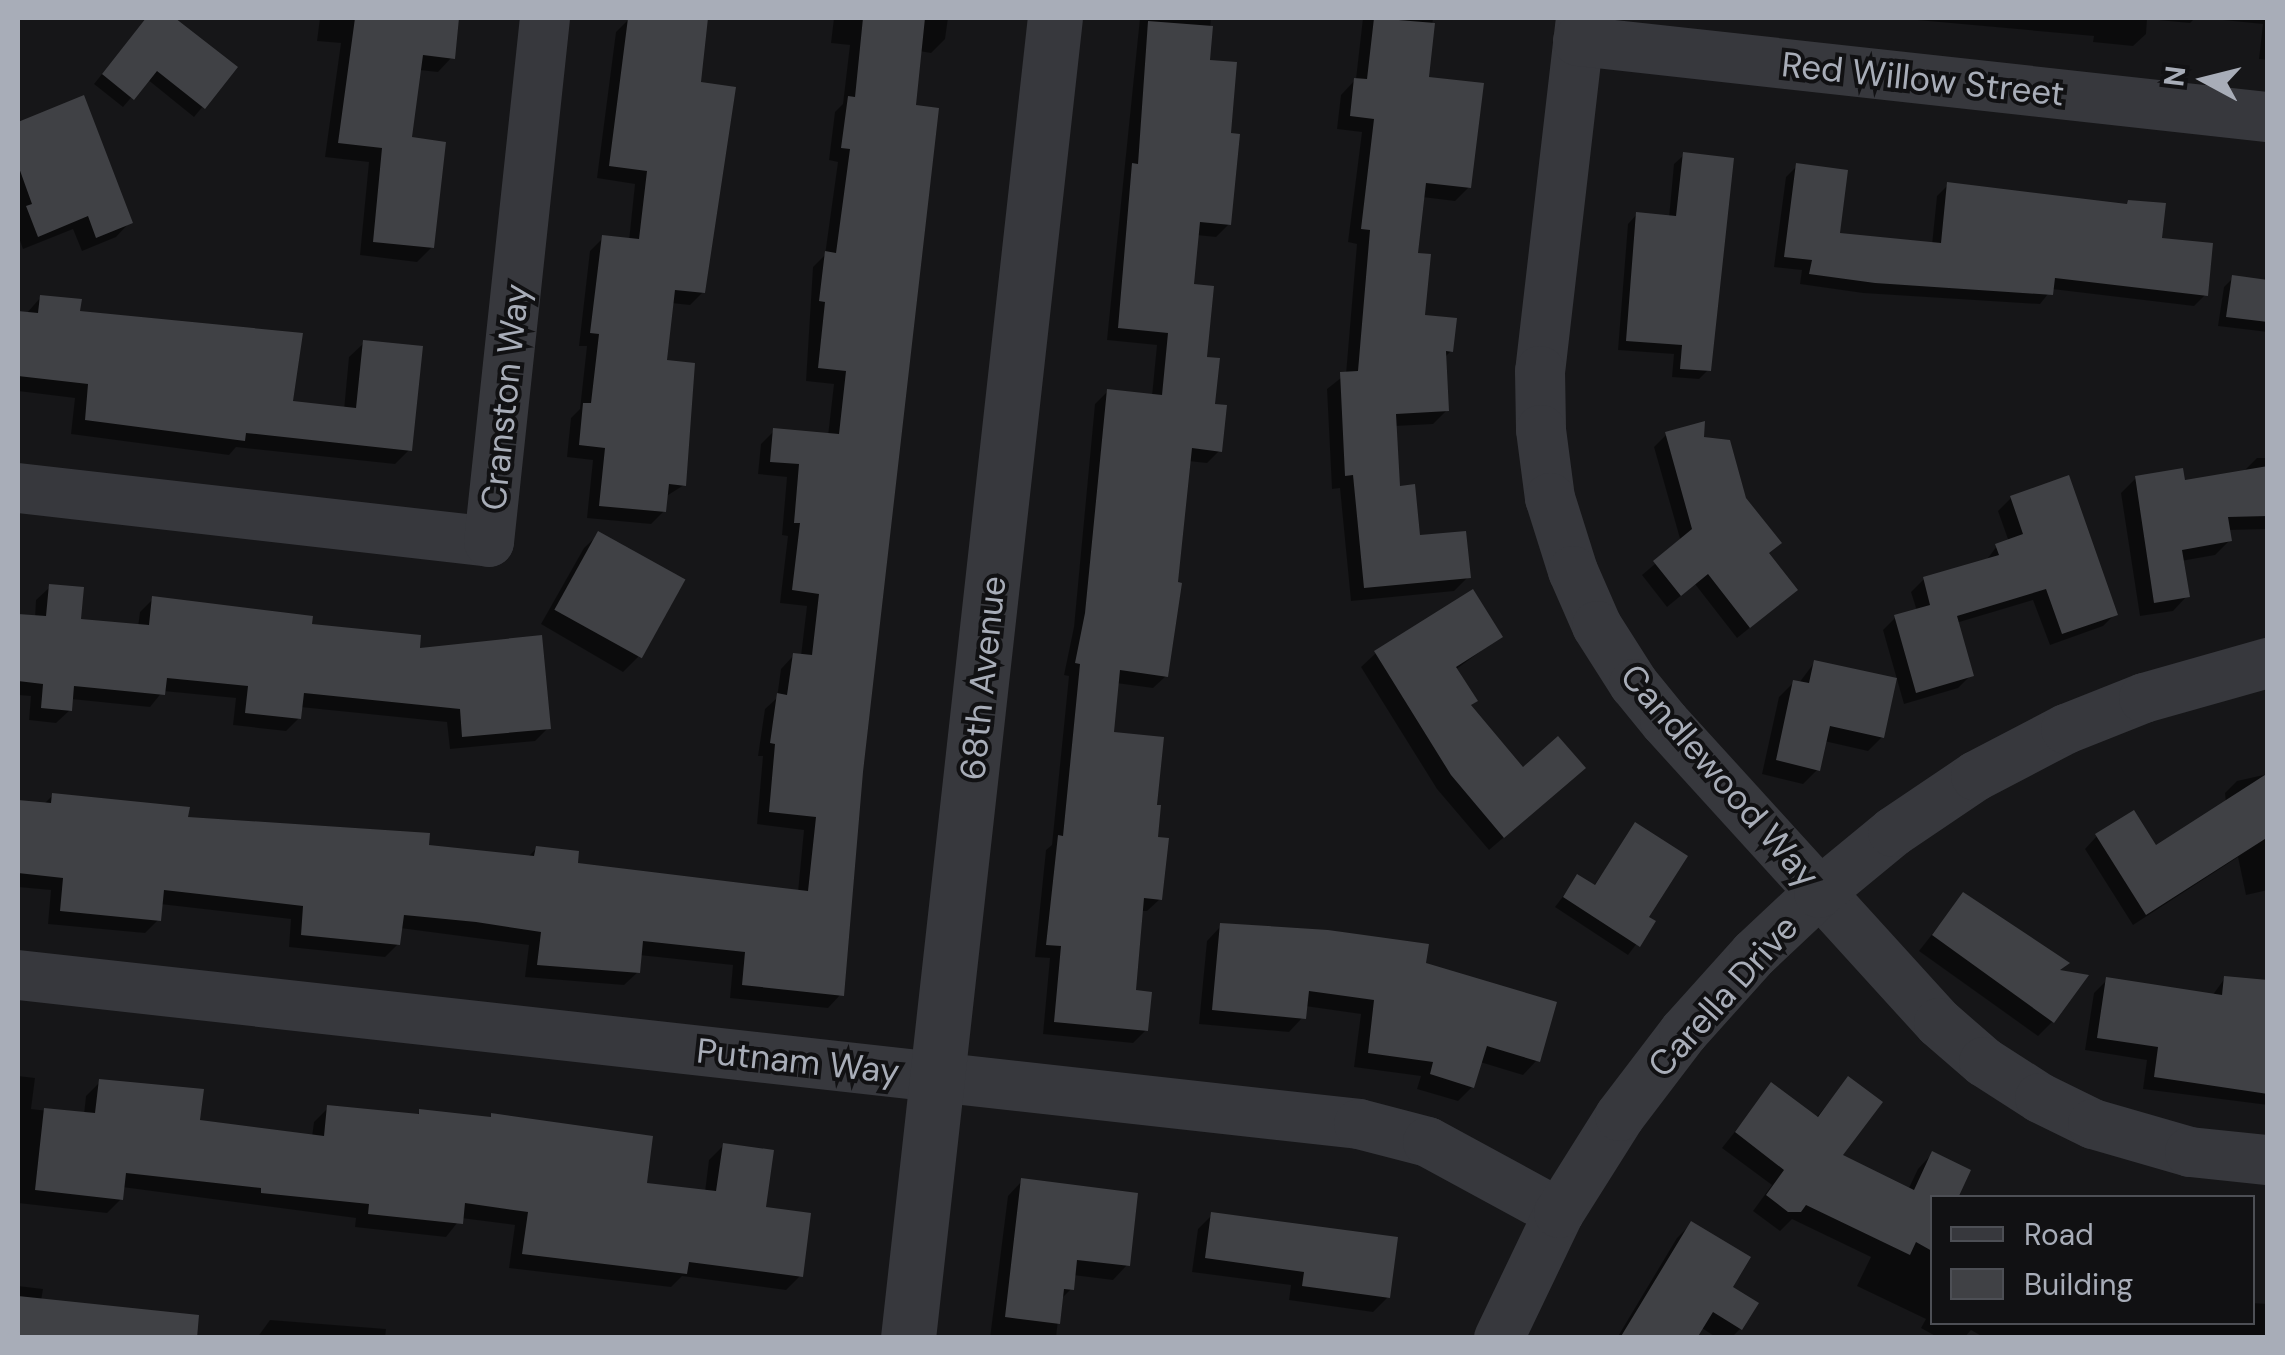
<!DOCTYPE html>
<html>
<head>
<meta charset="utf-8">
<style>
	body { margin:0 }
	#map { position:relative; width:2285px; height:1355px; overflow:hidden; background:#161618; font-family:"DM Sans",sans-serif }
	div>[style] { position:absolute }
	.shadow>* { inset:0; background:#0007 }
	.building>* { inset:0; background:#404145; transform-origin:0 0 }
	.minor>* { height:50px; margin:-25px; padding:0 25px; transform-origin:25px; border-radius:25px; background:#37383d }
	.tertiary>* { height:55px; margin:-27.5px; padding:0 27.5px; transform-origin:27.5px; border-radius:27.5px; background:#37383d }
	span { translate:-50% -50%; white-space:nowrap; text-align:center; line-height:1.15; -webkit-text-stroke:8px #111113; paint-order:stroke }
	.street-label { font-size:35px; color:#a8adb8 }
	.frame { position:absolute; inset:0; border:20px solid #a8adb8; pointer-events:none }
	.legend { position:absolute; left:1930px; top:1195px; width:325px; height:130px; box-sizing:border-box; background:#111113; border:2px solid #4d4f55; margin:0; padding:12px 18px; list-style:none; font-size:30px; color:#a8adb8 }
	.legend li { display:flex; align-items:center; gap:20px; height:50px }
	.legend b { width:50px; border:2px solid #4d4f55 }
	.north { position:absolute; left:2155px; top:30px; width:100px; height:100px; -webkit-text-stroke:8px #111113; paint-order:stroke; rotate:277deg; font-size:28px; font-weight:700; line-height:40px; text-align:center; color:#a8adb8 }
	.north::after { content:''; display:block; margin:auto; width:35px; height:45px; background:#a8adb8; clip-path:polygon(50% 0,100% 100%,50% 72%,0 100%) }
</style>
</head>
<body>
<div id="map">
	<div class="shadow">
		<div style="clip-path:polygon(147px 18px,171px 18px,235px 68px,194px 117px,147px 79px,123px 107px,94px 84px)"></div>
		<div style="clip-path:polygon(320px 18px,456px 18px,452px 57px,438px 72px,419px 70px,409px 139px,432px 247px,417px 262px,360px 255px,369px 162px,325px 157px,341px 43px,317px 41px)"></div>
		<div style="clip-path:polygon(705px 18px,698px 85px,703px 292px,690px 305px,671px 303px,664px 362px,684px 485px,665px 497px,664px 511px,651px 524px,587px 518px,593px 460px,567px 457px,571px 418px,580px 409px,587px 346px,579px 346px,590px 251px,603px 238px,629px 241px,635px 184px,597px 178px,616px 32px,629px 19px)"></div>
		<div style="clip-path:polygon(834px 18px,948px 18px,945px 39px,931px 53px,919px 51px,841px 994px,828px 1008px,730px 998px,733px 965px,639px 955px,638px 972px,624px 985px,525px 977px,529px 945px,400px 928px,398px 944px,385px 957px,289px 947px,291px 919px,160px 904px,158px 920px,145px 933px,48px 924px,51px 890px,18px 887px,18px 802px,43px 805px,53px 795px,186px 819px,426px 847px,528px 857px,536px 849px,575px 865px,798px 892px,804px 830px,757px 824px,763px 756px,758px 756px,765px 709px,777px 698px,781px 669px,794px 655px,801px 656px,807px 606px,780px 603px,788px 536px,782px 535px,787px 477px,758px 474px,761px 444px,774px 431px,828px 436px,834px 384px,806px 381px,813px 267px,825px 255px,838px 162px,829px 160px,835px 112px,843px 104px,850px 45px,831px 43px)"></div>
		<div style="clip-path:polygon(1140px 18px,1211px 18px,1207px 63px,1228px 135px,1229px 224px,1216px 237px,1196px 235px,1192px 286px,1220px 450px,1207px 463px,1188px 461px,1166px 676px,1153px 688px,1116px 683px,1111px 734px,1154px 807px,1160px 899px,1147px 911px,1140px 911px,1133px 992px,1146px 1030px,1133px 1043px,1043px 1034px,1050px 958px,1035px 957px,1046px 850px,1052px 845px,1069px 676px,1064px 675px,1074px 627px,1095px 404px,1108px 391px,1152px 396px,1157px 345px,1107px 340px)"></div>
		<div style="clip-path:polygon(1363px 18px,1433px 18px,1426px 79px,1469px 187px,1455px 201px,1422px 197px,1415px 255px,1422px 317px,1451px 351px,1444px 358px,1447px 410px,1433px 424px,1395px 426px,1398px 489px,1418px 538px,1468px 577px,1454px 591px,1351px 601px,1340px 488px,1332px 489px,1327px 389px,1346px 374px,1357px 244px,1348px 242px,1362px 132px,1337px 129px,1341px 95px,1356px 79px)"></div>
		<div style="clip-path:polygon(1895px 18px,2195px 18px,2190px 23px,2147px 19px,2146px 34px,2133px 46px,2093px 42px,2094px 36px)"></div>
		<div style="clip-path:polygon(2203px 18px,2268px 18px,2268px 60px,2259px 59px,2263px 24px)"></div>
		<div style="clip-path:polygon(18px 122px,130px 222px,116px 237px,82px 251px,73px 229px,23px 249px,18px 235px)"></div>
		<div style="clip-path:polygon(1684px 155px,1708px 370px,1699px 379px,1672px 377px,1674px 354px,1618px 350px,1628px 224px,1637px 214px,1669px 218px,1674px 164px)"></div>
		<div style="clip-path:polygon(1797px 166px,1837px 236px,1932px 245px,1937px 196px,1948px 185px,2160px 240px,2205px 295px,2194px 306px,2052px 289px,2040px 304px,1863px 293px,1800px 284px,1802px 270px,1774px 267px,1786px 177px)"></div>
		<div style="clip-path:polygon(2268px 259px,2268px 332px,2218px 326px,2224px 287px,2233px 278px,2264px 282px)"></div>
		<div style="clip-path:polygon(41px 297px,291px 404px,344px 410px,349px 357px,364px 343px,409px 450px,395px 464px,236px 447px,229px 455px,71px 434px,75px 398px,18px 391px,18px 313px,26px 314px)"></div>
		<div style="clip-path:polygon(1667px 434px,1701px 439px,1744px 500px,1767px 555px,1782px 602px,1737px 638px,1695px 584px,1667px 607px,1642px 575px,1681px 542px,1654px 447px)"></div>
		<div style="clip-path:polygon(2257px 458px,2268px 458px,2268px 529px,2228px 530px,2230px 540px,2215px 555px,2181px 561px,2187px 596px,2173px 611px,2140px 616px,2121px 493px,2136px 478px,2182px 483px,2242px 473px)"></div>
		<div style="clip-path:polygon(2011px 498px,2115px 614px,2103px 626px,2050px 645px,2033px 600px,1956px 623px,1971px 675px,1958px 688px,1904px 704px,1883px 630px,1895px 618px,1917px 611px,1911px 592px,1924px 579px,1985px 562px,1997px 546px,2009px 542px,1998px 511px)"></div>
		<div style="clip-path:polygon(599px 534px,638px 657px,623px 672px,541px 624px,584px 548px)"></div>
		<div style="clip-path:polygon(50px 587px,78px 621px,138px 627px,140px 612px,153px 599px,417px 650px,548px 728px,535px 741px,450px 749px,447px 722px,300px 707px,299px 718px,286px 731px,233px 725px,236px 698px,163px 691px,150px 707px,71px 699px,70px 710px,56px 723px,29px 720px,31px 696px,18px 695px,18px 617px,35px 618px,36px 600px)"></div>
		<div style="clip-path:polygon(1500px 637px,1455px 670px,1468px 706px,1522px 771px,1568px 782px,1489px 850px,1437px 789px,1361px 667px,1376px 653px)"></div>
		<div style="clip-path:polygon(1814px 663px,1882px 737px,1868px 751px,1824px 741px,1818px 769px,1803px 784px,1762px 774px,1779px 697px,1794px 682px,1799px 683px)"></div>
		<div style="clip-path:polygon(2268px 774px,2268px 890px,2246px 895px,2238px 857px,2133px 925px,2085px 849px,2097px 836px,2155px 849px,2226px 803px,2225px 793px,2237px 781px)"></div>
		<div style="clip-path:polygon(1636px 825px,1646px 918px,1653px 922px,1628px 955px,1555px 907px,1577px 878px,1593px 887px)"></div>
		<div style="clip-path:polygon(1963px 895px,2058px 972px,2052px 1022px,2038px 1036px,1919px 951px)"></div>
		<div style="clip-path:polygon(1221px 926px,1423px 965px,1537px 1060px,1523px 1075px,1480px 1062px,1472px 1087px,1458px 1101px,1417px 1089px,1421px 1076px,1354px 1067px,1361px 1014px,1305px 1006px,1303px 1017px,1289px 1032px,1199px 1024px,1207px 941px)"></div>
		<div style="clip-path:polygon(2225px 978px,2268px 982px,2268px 1105px,2143px 1089px,2147px 1060px,2085px 1050px,2094px 993px,2107px 980px,2212px 996px)"></div>
		<div style="clip-path:polygon(18px 1076px,35px 1078px,31px 1109px,84px 1115px,86px 1096px,100px 1082px,197px 1123px,312px 1137px,314px 1122px,328px 1108px,415px 1117px,420px 1112px,489px 1119px,492px 1116px,645px 1186px,705px 1192px,709px 1160px,723px 1146px,800px 1276px,786px 1290px,682px 1276px,671px 1287px,509px 1268px,515px 1225px,461px 1218px,446px 1237px,355px 1227px,356px 1218px,122px 1187px,121px 1199px,107px 1213px,18px 1203px)"></div>
		<div style="clip-path:polygon(1849px 1079px,1840px 1156px,1908px 1190px,1918px 1169px,1932px 1154px,1932px 1322px,2252px 1322px,2252px 1303px,2268px 1304px,2268px 1338px,1985px 1338px,1971px 1330px,1964px 1338px,1939px 1338px,1921px 1328px,1926px 1319px,1857px 1286px,1871px 1257px,1792px 1219px,1780px 1231px,1753px 1211px,1772px 1185px,1722px 1148px,1772px 1085px,1816px 1118px)"></div>
		<div style="clip-path:polygon(1022px 1181px,1127px 1265px,1113px 1280px,1073px 1275px,1071px 1289px,1060px 1300px,1056px 1338px,990px 1338px,1008px 1196px)"></div>
		<div style="clip-path:polygon(1212px 1215px,1388px 1297px,1373px 1312px,1289px 1300px,1291px 1285px,1192px 1272px,1198px 1229px)"></div>
		<div style="clip-path:polygon(1691px 1224px,1729px 1288px,1740px 1329px,1731px 1338px,1717px 1338px,1702px 1328px,1694px 1338px,1617px 1338px,1677px 1238px)"></div>
		<div style="clip-path:polygon(18px 1286px,43px 1289px,41px 1301px,179px 1338px,18px 1338px)"></div>
		<div style="clip-path:polygon(270px 1320px,386px 1329px,385px 1338px,257px 1338px)"></div>
	</div>
	<div class="building">
		<div style="clip-path:polygon(146px 18px,175px 18px,238px 67px,205px 109px,157px 71px,134px 100px,102px 74px)"></div>
		<div style="clip-path:polygon(355px 18px,459px 18px,455px 59px,423px 55px,412px 137px,446px 142px,434px 248px,373px 242px,382px 148px,338px 143px)"></div>
		<div style="clip-path:polygon(628px 18px,708px 18px,701px 82px,736px 87px,705px 293px,675px 290px,667px 360px,695px 363px,686px 486px,669px 484px,666px 512px,599px 506px,605px 448px,579px 445px,583px 403px,591px 403px,599px 334px,590px 333px,602px 235px,639px 239px,647px 171px,609px 166px)"></div>
		<div style="clip-path:polygon(863px 18px,925px 18px,916px 105px,939px 108px,863px 772px,844px 996px,742px 985px,745px 952px,643px 941px,640px 973px,537px 965px,541px 932px,476px 922px,404px 915px,400px 945px,301px 935px,303px 906px,164px 890px,161px 921px,60px 911px,63px 878px,18px 873px,18px 800px,51px 803px,52px 793px,190px 807px,188px 817px,430px 833px,429px 845px,534px 856px,536px 846px,579px 851px,578px 863px,808px 891px,816px 817px,769px 812px,775px 744px,770px 743px,777px 693px,787px 695px,793px 653px,812px 655px,819px 594px,792px 590px,800px 523px,794px 523px,799px 464px,770px 462px,773px 428px,839px 434px,846px 371px,818px 368px,825px 302px,819px 301px,825px 251px,836px 253px,850px 149px,841px 148px,848px 96px,855px 97px)"></div>
		<div style="clip-path:polygon(1374px 18px,1435px 23px,1429px 77px,1484px 83px,1471px 188px,1426px 183px,1418px 253px,1431px 254px,1425px 315px,1457px 318px,1453px 352px,1446px 351px,1449px 411px,1396px 414px,1400px 486px,1415px 484px,1420px 535px,1466px 531px,1471px 578px,1364px 588px,1353px 475px,1345px 476px,1340px 372px,1358px 371px,1370px 230px,1361px 229px,1374px 119px,1350px 116px,1354px 78px,1367px 79px)"></div>
		<div style="clip-path:polygon(1148px 21px,1213px 26px,1210px 60px,1237px 62px,1231px 133px,1240px 134px,1231px 225px,1200px 222px,1194px 284px,1214px 286px,1207px 357px,1220px 358px,1215px 404px,1227px 405px,1222px 452px,1192px 448px,1178px 582px,1182px 583px,1168px 677px,1120px 670px,1114px 732px,1164px 737px,1157px 805px,1161px 805px,1158px 837px,1169px 838px,1162px 900px,1144px 898px,1136px 990px,1152px 992px,1148px 1031px,1054px 1022px,1061px 946px,1046px 945px,1058px 835px,1063px 836px,1080px 664px,1075px 663px,1085px 613px,1107px 389px,1162px 395px,1168px 333px,1118px 328px,1132px 163px,1138px 164px)"></div>
		<div style="clip-path:polygon(84px 95px,133px 223px,96px 238px,88px 216px,38px 237px,26px 206px,32px 204px,18px 165px,18px 122px)"></div>
		<div style="clip-path:polygon(1683px 152px,1734px 158px,1711px 371px,1680px 369px,1682px 345px,1626px 341px,1636px 212px,1676px 216px)"></div>
		<div style="clip-path:polygon(1796px 163px,1848px 170px,1840px 233px,1941px 243px,1947px 182px,2127px 204px,2128px 200px,2166px 203px,2162px 238px,2213px 243px,2208px 296px,2055px 278px,2053px 295px,1875px 283px,1809px 274px,1812px 260px,1784px 257px)"></div>
		<div style="clip-path:polygon(2232px 275px,2268px 280px,2268px 322px,2226px 317px)"></div>
		<div style="clip-path:polygon(40px 295px,82px 299px,80px 311px,303px 333px,293px 401px,356px 408px,363px 340px,423px 346px,412px 451px,246px 433px,245px 441px,85px 420px,88px 384px,18px 376px,18px 311px,38px 313px)"></div>
		<div style="clip-path:polygon(1705px 421px,1704px 437px,1730px 440px,1746px 498px,1782px 543px,1769px 553px,1798px 590px,1750px 628px,1708px 574px,1681px 596px,1653px 561px,1692px 529px,1665px 432px)"></div>
		<div style="clip-path:polygon(2268px 466px,2268px 516px,2228px 517px,2232px 541px,2182px 550px,2190px 597px,2154px 603px,2135px 476px,2183px 468px,2185px 480px)"></div>
		<div style="clip-path:polygon(2069px 475px,2118px 615px,2062px 634px,2046px 589px,1957px 616px,1974px 676px,1916px 693px,1894px 615px,1930px 605px,1923px 577px,1999px 555px,1995px 544px,2023px 534px,2010px 496px)"></div>
		<div style="left:598px;top:531px;width:100px;height:90px;rotate:29deg"></div>
		<div style="clip-path:polygon(49px 584px,84px 587px,81px 619px,149px 625px,152px 596px,313px 616px,312px 624px,421px 635px,420px 648px,542px 635px,551px 729px,462px 737px,460px 709px,304px 693px,301px 719px,245px 713px,248px 686px,167px 678px,165px 695px,74px 686px,72px 711px,41px 708px,43px 684px,18px 681px,18px 614px,46px 616px)"></div>
		<div style="clip-path:polygon(1473px 589px,1503px 637px,1456px 667px,1478px 701px,1471px 705px,1523px 767px,1558px 736px,1586px 768px,1504px 838px,1451px 775px,1374px 651px)"></div>
		<div style="clip-path:polygon(1814px 660px,1897px 678px,1884px 738px,1830px 726px,1820px 771px,1776px 760px,1793px 680px,1809px 683px)"></div>
		<div style="clip-path:polygon(2268px 773px,2268px 837px,2146px 915px,2095px 834px,2134px 810px,2156px 845px)"></div>
		<div style="clip-path:polygon(1635px 822px,1688px 856px,1649px 917px,1656px 921px,1640px 947px,1563px 897px,1577px 874px,1595px 885px)"></div>
		<div style="clip-path:polygon(1963px 892px,2070px 963px,2060px 970px,2089px 975px,2054px 1023px,1932px 935px)"></div>
		<div style="clip-path:polygon(1220px 923px,1328px 930px,1429px 944px,1426px 963px,1557px 1002px,1540px 1062px,1487px 1046px,1474px 1088px,1430px 1074px,1433px 1062px,1368px 1053px,1374px 1000px,1309px 991px,1306px 1019px,1212px 1010px)"></div>
		<div style="clip-path:polygon(2224px 976px,2268px 980px,2268px 1094px,2154px 1077px,2158px 1047px,2097px 1038px,2106px 977px,2222px 995px)"></div>
		<div style="clip-path:polygon(1848px 1076px,1883px 1102px,1843px 1155px,1914px 1190px,1932px 1151px,1971px 1170px,1958px 1198px,1930px 1198px,1932px 1251px,1916px 1242px,1910px 1255px,1806px 1205px,1801px 1212px,1788px 1212px,1766px 1195px,1784px 1170px,1735px 1132px,1771px 1082px,1818px 1117px)"></div>
		<div style="clip-path:polygon(99px 1079px,204px 1089px,200px 1120px,324px 1136px,327px 1105px,419px 1114px,419px 1109px,491px 1117px,491px 1113px,653px 1136px,647px 1183px,716px 1191px,723px 1143px,774px 1150px,766px 1207px,811px 1213px,803px 1277px,689px 1262px,687px 1274px,522px 1254px,528px 1212px,465px 1203px,463px 1224px,368px 1214px,369px 1204px,261px 1193px,261px 1188px,126px 1173px,123px 1200px,35px 1190px,44px 1108px,95px 1113px)"></div>
		<div style="clip-path:polygon(1021px 1178px,1138px 1193px,1130px 1266px,1077px 1260px,1074px 1290px,1064px 1289px,1060px 1324px,1005px 1317px)"></div>
		<div style="clip-path:polygon(1211px 1212px,1398px 1237px,1390px 1298px,1302px 1286px,1304px 1272px,1205px 1258px)"></div>
		<div style="clip-path:polygon(1691px 1221px,1751px 1257px,1733px 1287px,1759px 1303px,1742px 1330px,1713px 1312px,1697px 1338px,1620px 1338px)"></div>
		<div style="clip-path:polygon(18px 1296px,199px 1315px,197px 1338px,18px 1338px)"></div>
	</div>
	<div class="minor">
		<div style="left:1581px;top:18px;width:355px;rotate:96.6deg"></div>
		<div style="left:1540px;top:371px;width:59px;rotate:89deg"></div>
		<div style="left:1541px;top:430px;width:69px;rotate:82.5deg"></div>
		<div style="left:1550px;top:498px;width:77px;rotate:72.5deg"></div>
		<div style="left:1573px;top:571px;width:60px;rotate:66.4deg"></div>
		<div style="left:1597px;top:626px;width:69px;rotate:57.5deg"></div>
		<div style="left:1634px;top:684px;width:49px;rotate:50.8deg"></div>
		<div style="left:1665px;top:722px;width:407px;rotate:47.7deg"></div>
		<div style="left:1939px;top:1023px;width:60px;rotate:40.9deg"></div>
		<div style="left:1984px;top:1062px;width:67px;rotate:32.7deg"></div>
		<div style="left:2040px;top:1098px;width:59px;rotate:26.1deg"></div>
		<div style="left:2093px;top:1124px;width:101px;rotate:16.1deg"></div>
		<div style="left:2190px;top:1152px;width:78px;rotate:5.9deg"></div>
		<div style="left:1578px;top:41px;width:694px;rotate:6.29deg"></div>
		<div style="left:18px;top:488px;width:474px;rotate:6.5deg"></div>
		<div style="left:489px;top:542px;width:527px;rotate:-83.9deg"></div>
		<div style="left:18px;top:975px;width:1349px;rotate:6.34deg"></div>
		<div style="left:1359px;top:1124px;width:71px;rotate:14.6deg"></div>
		<div style="left:1428px;top:1142px;width:149px;rotate:28.5deg"></div>
		<div style="left:1499px;top:1338px;width:139px;rotate:-64.4deg"></div>
		<div style="left:1559px;top:1213px;width:115px;rotate:-57.8deg"></div>
		<div style="left:1620px;top:1116px;width:106px;rotate:-52.7deg"></div>
		<div style="left:1684px;top:1032px;width:105px;rotate:-48.1deg"></div>
		<div style="left:1754px;top:954px;width:89px;rotate:-43.2deg"></div>
		<div style="left:1819px;top:893px;width:96px;rotate:-39.5deg"></div>
		<div style="left:1893px;top:832px;width:100px;rotate:-34deg"></div>
		<div style="left:1976px;top:776px;width:102px;rotate:-27.6deg"></div>
		<div style="left:2066px;top:729px;width:84px;rotate:-21.7deg"></div>
		<div style="left:2144px;top:698px;width:129px;rotate:-15.8deg"></div>
	</div>
	<div class="tertiary">
		<div style="left:908px;top:1338px;width:1328px;rotate:-83.65deg"></div>
	</div>
	<div class="street-label">
		<span style="left:1923px;top:79px;rotate:6deg">Red Willow Street</span>
		<span style="left:505px;top:397px;rotate:-84deg">Cranston Way</span>
		<span style="left:983px;top:678px;rotate:-84deg">68th Avenue</span>
		<span style="left:1720px;top:776px;rotate:49deg">Candlewood Way</span>
		<span style="left:1723px;top:996px;rotate:-48deg">Carella Drive</span>
		<span style="left:798px;top:1061px;rotate:6deg">Putnam Way</span>
	</div>
	<div class="frame"></div>
	<ul class="legend">
	<li><b style="height:12px;background:#37383d"></b>Road</li>
	<li><b style="height:28px;background:#404145"></b>Building</li>
	</ul>
	<div class="north">N</div>
</div>
</body>
</html>
